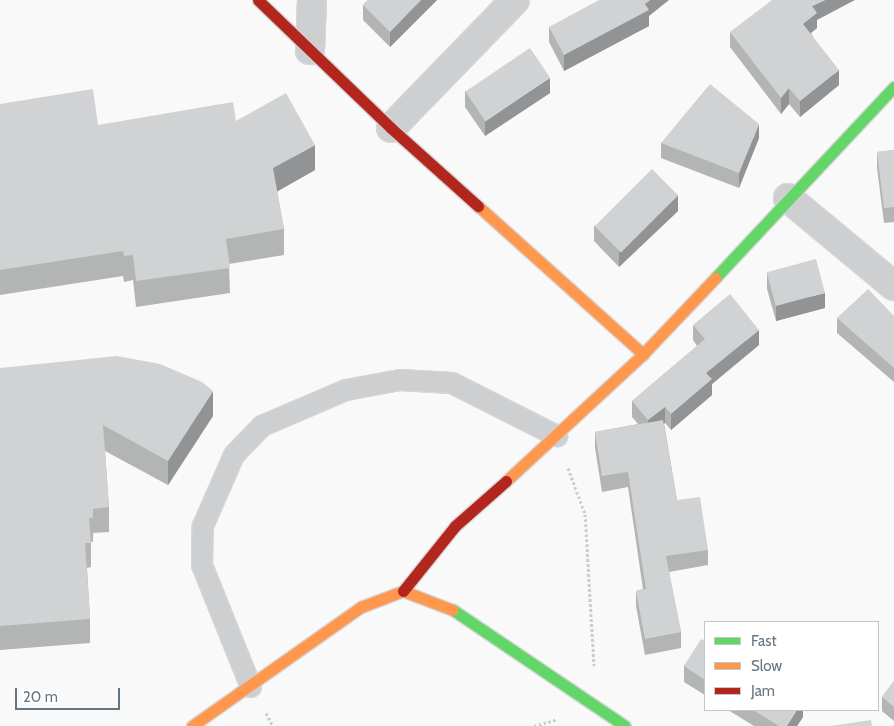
<!DOCTYPE html>
<html>
<head>
<meta charset="utf-8">
<style>
	body { margin:0 }
	#map { position:relative; width:894px; height:726px; overflow:hidden; background:#f9f9f9; font-family:Cabin,sans-serif }
	div>[style] { position:absolute }
	.path>* { height:3px; margin-top:-1.5px; transform-origin:0; background:repeating-linear-gradient(90deg,#cbcccd 0 2.5px,transparent 0 5px) }
	.roads { filter:drop-shadow(1px 0 #d5d6d7) drop-shadow(-1px 0 #d5d6d7) drop-shadow(0 1px #d5d6d7) drop-shadow(0 -1px #d5d6d7) }
	.lane>* { height:20px; margin:-10px; padding:0 10px; transform-origin:10px; border-radius:10px; background:#cecfd0 }
	.street>* { height:28px; margin:-14px; padding:0 14px; transform-origin:14px; border-radius:14px; background:#cecfd0 }
	.fast>* { height:11px; margin:-5.5px; padding:0 5.5px; transform-origin:5.5px; border-radius:5.5px; background:#63d668 }
	.slow>* { height:11px; margin:-5.5px; padding:0 5.5px; transform-origin:5.5px; border-radius:5.5px; background:#ff974d }
	.jam>* { height:11px; margin:-5.5px; padding:0 5.5px; transform-origin:5.5px; border-radius:5.5px; background:#b3261e }
	.wall>* { inset:0; background:#b3b5b5 }
	.shaded-wall>* { inset:0; background:#929394 }
	.building>* { inset:0; background:#d0d2d3; transform-origin:0 0 }
	span { translate:-50% -50%; white-space:nowrap; text-align:center; line-height:1.15; -webkit-text-stroke:5px #fff; paint-order:stroke }
	.legend { position:absolute; left:704px; top:621px; width:175px; height:90px; box-sizing:border-box; background:#fff; border:1px solid #c1c8cd; margin:0; padding:6px 9px; list-style:none; font-size:15px; color:#657683 }
	.legend li { display:flex; align-items:center; gap:10px; height:25px }
	.legend b { width:25px; border:1px solid #c1c8cd }
	.scale { position:absolute; left:15px; top:688px; width:105px; height:22px; box-sizing:border-box; border:2px solid #657683; border-top:0; padding-left:6px; font-size:15px; line-height:18px; white-space:nowrap; color:#657683; -webkit-text-stroke:4px #fff; paint-order:stroke }
</style>
</head>
<body>
<div id="map">
	<div class="path">
		<div style="left:568px;top:468px;width:49px;rotate:69.7deg"></div>
		<div style="left:585px;top:514px;width:152px;rotate:86.6deg"></div>
		<div style="left:266px;top:713px;width:15px;rotate:62deg"></div>
		<div style="left:534px;top:726px;width:25px;rotate:-16deg"></div>
	</div>
	<div class="roads">
		<div class="lane">
			<div style="left:251px;top:687px;width:131px;rotate:-111.9deg"></div>
			<div style="left:202px;top:565px;width:39px;rotate:-89deg"></div>
			<div style="left:203px;top:526px;width:77px;rotate:-66.4deg"></div>
			<div style="left:234px;top:455px;width:40px;rotate:-46deg"></div>
			<div style="left:262px;top:426px;width:91px;rotate:-23.2deg"></div>
			<div style="left:346px;top:390px;width:55px;rotate:-10.5deg"></div>
			<div style="left:400px;top:380px;width:52px;rotate:3.3deg"></div>
			<div style="left:452px;top:383px;width:118px;rotate:26.8deg"></div>
		</div>
		<div class="street">
			<div style="left:310px;top:50px;width:50px;rotate:-87.7deg"></div>
			<div style="left:391px;top:128px;width:178px;rotate:-45.9deg"></div>
			<div style="left:788px;top:198px;width:138px;rotate:39.7deg"></div>
		</div>
		<div class="fast">
			<div style="left:715px;top:278px;width:262px;rotate:-46.9deg"></div>
			<div style="left:453px;top:610px;width:207px;rotate:34deg"></div>
		</div>
		<div class="slow">
			<div style="left:478px;top:206px;width:222px;rotate:41.9deg"></div>
			<div style="left:506px;top:481px;width:187px;rotate:-42.8deg"></div>
			<div style="left:643px;top:354px;width:105px;rotate:-46.5deg"></div>
			<div style="left:192px;top:726px;width:207px;rotate:-35.2deg"></div>
			<div style="left:361px;top:607px;width:45px;rotate:-20.9deg"></div>
			<div style="left:403px;top:591px;width:53px;rotate:20.8deg"></div>
		</div>
		<div class="jam">
			<div style="left:258px;top:0;width:185px;rotate:43.9deg"></div>
			<div style="left:391px;top:128px;width:117px;rotate:41.9deg"></div>
			<div style="left:403px;top:591px;width:83px;rotate:-51.3deg"></div>
			<div style="left:455px;top:526px;width:68px;rotate:-41.4deg"></div>
		</div>
	</div>
	<div class="wall">
		<div style="clip-path:polygon(368px 0,437px 0,390px 47px,363px 20px,363px 5px)"></div>
		<div style="clip-path:polygon(649px 16px,649px 26px,564px 71px,549px 42px,549px 27px)"></div>
		<div style="clip-path:polygon(817px 20px,817px 28px,811px 33px,839px 85px,800px 117px,789px 104px,781px 114px,730px 47px,730px 32px)"></div>
		<div style="clip-path:polygon(465px 91px,550px 93px,485px 136px,465px 107px)"></div>
		<div style="clip-path:polygon(0 104px,98px 125px,236px 121px,315px 170px,277px 191px,284px 229px,284px 255px,229px 264px,230px 293px,136px 307px,133px 280px,124px 282px,123px 276px,0 295px)"></div>
		<div style="clip-path:polygon(759px 138px,739px 188px,661px 158px,661px 143px)"></div>
		<div style="clip-path:polygon(894px 150px,894px 222px,884px 223px,877px 168px,877px 152px)"></div>
		<div style="clip-path:polygon(678px 211px,619px 267px,594px 241px,594px 226px)"></div>
		<div style="clip-path:polygon(767px 273px,825px 308px,776px 321px,767px 289px)"></div>
		<div style="clip-path:polygon(894px 316px,894px 382px,837px 333px,837px 318px)"></div>
		<div style="clip-path:polygon(693px 325px,759px 345px,712px 384px,712px 395px,671px 430px,665px 423px,664px 423px,677px 500px,708px 550px,708px 565px,669px 572px,681px 632px,681px 648px,645px 655px,636px 606px,636px 591px,643px 589px,628px 487px,602px 492px,595px 448px,595px 432px,638px 424px,632px 417px,632px 401px,697px 346px,693px 340px)"></div>
		<div style="clip-path:polygon(0 368px,213px 416px,168px 485px,105px 451px,109px 507px,109px 532px,93px 533px,93px 542px,91px 542px,91px 567px,87px 568px,90px 619px,90px 643px,0 650px)"></div>
		<div style="clip-path:polygon(705px 641px,705px 695px,684px 682px,684px 666px)"></div>
		<div style="clip-path:polygon(894px 681px,894px 721px,882px 711px,882px 697px)"></div>
		<div style="clip-path:polygon(728px 710px,803px 710px,803px 717px,797px 726px,754px 726px)"></div>
	</div>
	<div class="shaded-wall">
		<div style="clip-path:polygon(421px 0,437px 0,390px 47px,390px 32px)"></div>
		<div style="clip-path:polygon(650px 0,669px 0,649px 16px,649px 26px,564px 71px,564px 55px)"></div>
		<div style="clip-path:polygon(825px 0,855px 0,817px 20px,817px 28px,803px 39px,803px 24px,812px 6px)"></div>
		<div style="clip-path:polygon(839px 70px,839px 85px,800px 117px,800px 101px)"></div>
		<div style="clip-path:polygon(550px 78px,550px 93px,485px 136px,485px 120px)"></div>
		<div style="clip-path:polygon(789px 88px,789px 104px,781px 114px,781px 98px)"></div>
		<div style="clip-path:polygon(759px 124px,759px 138px,739px 188px,739px 173px)"></div>
		<div style="clip-path:polygon(315px 145px,315px 170px,273px 194px,273px 168px)"></div>
		<div style="clip-path:polygon(678px 195px,678px 211px,619px 267px,619px 251px)"></div>
		<div style="clip-path:polygon(825px 293px,825px 308px,776px 321px,776px 305px)"></div>
		<div style="clip-path:polygon(759px 330px,759px 345px,712px 384px,712px 395px,671px 430px,671px 414px,706px 373px)"></div>
		<div style="clip-path:polygon(213px 391px,213px 416px,168px 485px,168px 461px)"></div>
		<div style="clip-path:polygon(665px 407px,665px 423px,648px 436px,648px 420px)"></div>
		<div style="clip-path:polygon(797px 710px,803px 710px,803px 717px,797px 726px,787px 726px)"></div>
	</div>
	<div class="building">
		<div style="clip-path:polygon(368px 0,421px 0,390px 32px,363px 5px)"></div>
		<div style="clip-path:polygon(599px 0,650px 0,645px 4px,649px 10px,564px 55px,549px 27px)"></div>
		<div style="clip-path:polygon(772px 0,825px 0,812px 6px,817px 13px,803px 24px,839px 70px,800px 101px,789px 88px,781px 98px,730px 32px)"></div>
		<div style="left:530px;top:48px;width:36px;height:78px;rotate:56deg"></div>
		<div style="clip-path:polygon(710px 84px,759px 124px,739px 173px,661px 143px)"></div>
		<div style="clip-path:polygon(93px 89px,98px 125px,233px 102px,236px 121px,286px 93px,315px 145px,273px 168px,284px 229px,226px 239px,230px 268px,136px 281px,133px 255px,124px 256px,123px 251px,0 270px,0 104px)"></div>
		<div style="clip-path:polygon(894px 150px,894px 207px,884px 208px,877px 152px)"></div>
		<div style="left:652px;top:169px;width:37px;height:81px;rotate:45deg"></div>
		<div style="left:816px;top:259px;width:35px;height:51px;rotate:75deg"></div>
		<div style="clip-path:polygon(868px 289px,894px 316px,894px 368px,837px 318px)"></div>
		<div style="clip-path:polygon(730px 294px,759px 330px,706px 373px,712px 379px,671px 414px,665px 407px,648px 420px,632px 401px,705px 339px,693px 325px)"></div>
		<div style="clip-path:polygon(117px 356px,160px 364px,202px 382px,213px 391px,168px 461px,103px 425px,109px 507px,93px 509px,93px 518px,89px 518px,91px 543px,85px 543px,90px 619px,0 626px,0 368px)"></div>
		<div style="clip-path:polygon(663px 420px,677px 500px,700px 497px,708px 550px,666px 556px,681px 632px,645px 639px,636px 591px,646px 589px,628px 472px,602px 476px,595px 432px)"></div>
		<div style="clip-path:polygon(701px 639px,705px 641px,705px 680px,684px 666px)"></div>
		<div style="clip-path:polygon(894px 681px,894px 707px,882px 697px)"></div>
		<div style="clip-path:polygon(753px 710px,797px 710px,787px 726px,779px 726px)"></div>
		<div style="clip-path:polygon(871px 720px,872px 726px,831px 726px)"></div>
	</div>
	<ul class="legend">
	<li><b style="height:6px;background:#63d668"></b>Fast</li>
	<li><b style="height:6px;background:#ff974d"></b>Slow</li>
	<li><b style="height:6px;background:#b3261e"></b>Jam</li>
	</ul>
	<div class="scale">20 m</div>
</div>
</body>
</html>
